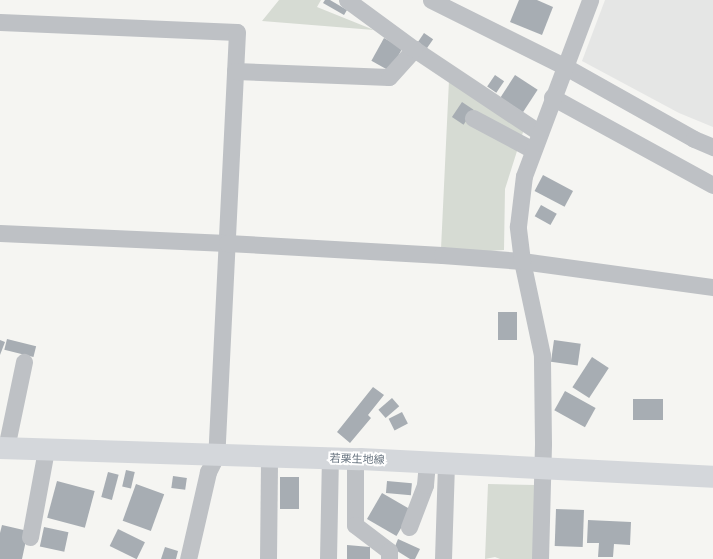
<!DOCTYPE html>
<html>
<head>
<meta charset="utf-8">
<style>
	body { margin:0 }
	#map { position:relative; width:713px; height:559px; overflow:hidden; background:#f5f5f2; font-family:"Fira Sans Condensed","Noto Sans JP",sans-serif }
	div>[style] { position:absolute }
	.built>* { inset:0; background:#e5e6e5 }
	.green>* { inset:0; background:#d6dbd3 }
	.building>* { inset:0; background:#a7adb3; transform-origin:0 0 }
	.minor>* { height:17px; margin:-8.5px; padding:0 8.5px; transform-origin:8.5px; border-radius:8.5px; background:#bec1c5 }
	.major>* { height:22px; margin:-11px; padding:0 11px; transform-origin:11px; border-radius:11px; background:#d4d7db }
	span { translate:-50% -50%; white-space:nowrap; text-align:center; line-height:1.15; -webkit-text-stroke:4px #fff; paint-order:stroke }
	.street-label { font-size:11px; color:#67737f }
</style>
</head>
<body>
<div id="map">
	<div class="built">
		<div style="clip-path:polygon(605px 0,713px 0,713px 127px,679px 113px,582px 61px)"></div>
	</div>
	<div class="green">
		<div style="clip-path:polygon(279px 0,321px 0,317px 7px,374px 30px,262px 21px)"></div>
		<div style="clip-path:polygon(449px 80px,524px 129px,505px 189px,504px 250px,476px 252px,441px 249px)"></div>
		<div style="clip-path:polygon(488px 484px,535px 485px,533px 559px,500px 559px,495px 557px,485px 559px)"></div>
	</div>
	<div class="building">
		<div style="clip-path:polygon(325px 0,330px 0,347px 10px,344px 15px,323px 3px)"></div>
		<div style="clip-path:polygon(519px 0,537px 0,553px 7px,542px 35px,510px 22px)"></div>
		<div style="left:424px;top:33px;width:11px;height:12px;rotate:34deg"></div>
		<div style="left:384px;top:38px;width:21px;height:26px;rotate:29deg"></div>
		<div style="left:495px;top:75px;width:11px;height:14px;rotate:34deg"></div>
		<div style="left:515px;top:75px;width:27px;height:27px;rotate:33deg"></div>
		<div style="left:462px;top:102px;width:14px;height:18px;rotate:34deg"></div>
		<div style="left:543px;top:175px;width:34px;height:18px;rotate:28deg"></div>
		<div style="left:541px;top:205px;width:18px;height:13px;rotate:29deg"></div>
		<div style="left:498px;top:312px;width:19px;height:28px"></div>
		<div style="left:7px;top:339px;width:30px;height:11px;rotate:14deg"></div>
		<div style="clip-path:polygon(0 340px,5px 342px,0 355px)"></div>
		<div style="left:554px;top:340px;width:27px;height:22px;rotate:8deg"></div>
		<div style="left:592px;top:357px;width:20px;height:36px;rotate:33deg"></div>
		<div style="clip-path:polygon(373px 387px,384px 395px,368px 415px,371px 418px,350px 443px,337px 432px)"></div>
		<div style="left:565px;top:391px;width:35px;height:22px;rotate:29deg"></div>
		<div style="left:392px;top:398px;width:11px;height:18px;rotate:49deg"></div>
		<div style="left:663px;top:399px;width:21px;height:30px;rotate:90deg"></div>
		<div style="left:402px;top:412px;width:13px;height:15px;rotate:63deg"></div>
		<div style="left:126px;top:470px;width:9px;height:17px;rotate:13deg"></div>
		<div style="left:108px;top:472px;width:11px;height:26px;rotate:15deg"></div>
		<div style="left:173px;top:476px;width:14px;height:12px;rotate:8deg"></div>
		<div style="left:280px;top:477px;width:19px;height:32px"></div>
		<div style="left:57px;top:481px;width:39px;height:38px;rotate:15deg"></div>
		<div style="left:387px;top:481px;width:25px;height:12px;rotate:5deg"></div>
		<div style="left:136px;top:484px;width:30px;height:39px;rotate:20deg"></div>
		<div style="left:382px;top:493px;width:34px;height:30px;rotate:30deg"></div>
		<div style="left:556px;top:509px;width:28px;height:37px;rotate:2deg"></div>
		<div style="clip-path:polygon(588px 520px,631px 522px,630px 545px,614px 544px,613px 557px,598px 557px,599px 543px,587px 543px)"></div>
		<div style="clip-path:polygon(2px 525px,28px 531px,22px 559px,0 559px,0 533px)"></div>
		<div style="left:44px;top:527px;width:25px;height:20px;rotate:12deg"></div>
		<div style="left:118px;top:529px;width:30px;height:19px;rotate:26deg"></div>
		<div style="clip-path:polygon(398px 539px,420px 549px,415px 559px,410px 559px,394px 549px)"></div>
		<div style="clip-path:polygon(347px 545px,370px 547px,370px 559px,347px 559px)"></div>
		<div style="clip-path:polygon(165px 547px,178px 551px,176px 559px,161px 559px)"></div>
	</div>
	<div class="minor">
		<div style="left:431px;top:0;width:148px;rotate:26.4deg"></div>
		<div style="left:564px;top:66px;width:149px;rotate:29.3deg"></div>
		<div style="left:694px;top:139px;width:21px;rotate:23deg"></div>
		<div style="left:0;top:22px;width:237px;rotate:2.4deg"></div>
		<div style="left:237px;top:32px;width:425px;rotate:92.8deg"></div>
		<div style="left:216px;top:456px;width:18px;rotate:117deg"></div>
		<div style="left:208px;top:472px;width:89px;rotate:102.9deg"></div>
		<div style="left:414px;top:49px;width:151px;rotate:33.7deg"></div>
		<div style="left:235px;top:71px;width:154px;rotate:2.2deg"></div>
		<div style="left:389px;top:77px;width:38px;rotate:-48deg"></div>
		<div style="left:414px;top:49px;width:83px;rotate:-143.8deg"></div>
		<div style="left:552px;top:97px;width:183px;rotate:28.7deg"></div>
		<div style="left:473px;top:118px;width:68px;rotate:28.1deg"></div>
		<div style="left:0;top:233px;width:227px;rotate:2.5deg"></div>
		<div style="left:227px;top:243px;width:215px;rotate:3.2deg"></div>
		<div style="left:442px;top:255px;width:80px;rotate:4.3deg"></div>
		<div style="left:522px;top:261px;width:193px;rotate:7.8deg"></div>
		<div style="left:6px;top:448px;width:88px;rotate:-78.2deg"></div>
		<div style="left:355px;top:459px;width:66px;rotate:90deg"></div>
		<div style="left:355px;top:525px;width:43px;rotate:37.4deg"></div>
		<div style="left:389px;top:551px;width:8px;rotate:90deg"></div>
		<div style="left:409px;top:527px;width:45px;rotate:-69.1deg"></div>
		<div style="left:425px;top:485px;width:23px;rotate:-85deg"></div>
		<div style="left:30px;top:537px;width:88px;rotate:-79.6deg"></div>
		<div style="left:268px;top:559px;width:102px;rotate:-89.4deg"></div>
		<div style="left:328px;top:559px;width:100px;rotate:-88.9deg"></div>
		<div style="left:443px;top:559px;width:96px;rotate:-88.2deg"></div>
		<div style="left:540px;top:559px;width:116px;rotate:-88.5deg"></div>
		<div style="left:543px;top:443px;width:88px;rotate:-90.7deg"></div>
		<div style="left:542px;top:355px;width:96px;rotate:-102deg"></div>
		<div style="left:522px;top:261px;width:35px;rotate:-97deg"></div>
		<div style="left:518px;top:226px;width:50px;rotate:-83.2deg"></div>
		<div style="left:524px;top:176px;width:188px;rotate:-69.4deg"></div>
	</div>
	<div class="major">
		<div style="left:0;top:448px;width:360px;rotate:1.8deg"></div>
		<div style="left:360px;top:459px;width:353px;rotate:2.9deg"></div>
	</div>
	<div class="street-label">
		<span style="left:357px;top:460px;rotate:2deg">若栗生地線</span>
	</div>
</div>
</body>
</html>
